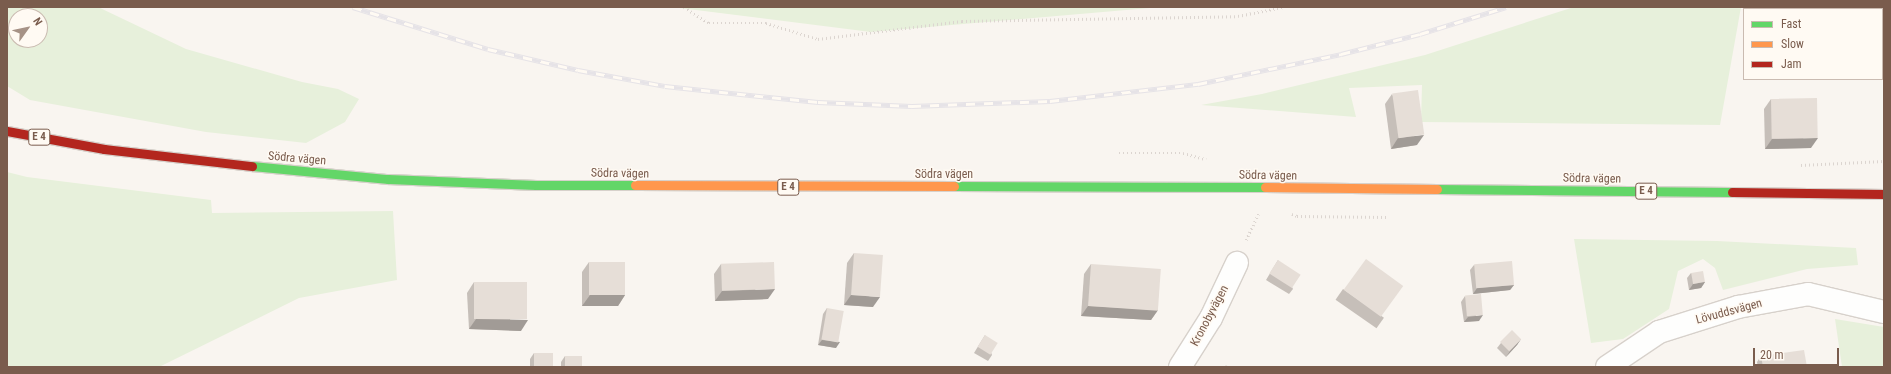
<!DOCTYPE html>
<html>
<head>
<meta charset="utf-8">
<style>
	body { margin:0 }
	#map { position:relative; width:1891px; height:374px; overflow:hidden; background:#f9f5f0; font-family:"Roboto Condensed",sans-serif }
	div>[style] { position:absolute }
	.green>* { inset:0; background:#e7f0db }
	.path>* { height:2.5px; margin-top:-1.25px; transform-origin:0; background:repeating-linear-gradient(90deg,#dcd5d0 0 1px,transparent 0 4px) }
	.roads { filter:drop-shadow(1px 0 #d7d1cb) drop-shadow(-1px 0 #d7d1cb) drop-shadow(0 1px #d7d1cb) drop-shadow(0 -1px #d7d1cb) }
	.street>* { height:22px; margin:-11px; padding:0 11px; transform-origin:11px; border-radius:11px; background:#fefefd }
	.fast>* { height:9px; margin:-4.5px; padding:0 4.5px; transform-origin:4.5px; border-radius:4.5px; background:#63d668 }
	.slow>* { height:9px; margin:-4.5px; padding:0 4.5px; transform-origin:4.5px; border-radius:4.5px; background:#ff974d }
	.jam>* { height:9px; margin:-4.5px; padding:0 4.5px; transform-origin:4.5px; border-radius:4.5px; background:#b3261e }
	.rail>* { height:4.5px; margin-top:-2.25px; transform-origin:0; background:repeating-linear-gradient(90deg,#fffaf3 0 9px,#e6e3e7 0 18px); box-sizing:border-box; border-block:1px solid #e6e3e7 }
	.wall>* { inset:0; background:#c6bfb9; transform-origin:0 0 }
	.shaded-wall>* { inset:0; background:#a19b96 }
	.building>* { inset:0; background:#e6ded7; transform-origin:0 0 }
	span { translate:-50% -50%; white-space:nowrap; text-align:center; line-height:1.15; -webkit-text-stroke:3px #fffaf3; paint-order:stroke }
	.shield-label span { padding:1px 3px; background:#fffaf3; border:1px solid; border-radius:3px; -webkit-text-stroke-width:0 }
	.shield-label { font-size:11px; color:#7a5c4d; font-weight:700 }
	.street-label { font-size:12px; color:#7a5c4d }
	.frame { position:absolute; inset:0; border:8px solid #7a5c4d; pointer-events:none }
	.legend { position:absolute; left:1743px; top:8px; width:140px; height:72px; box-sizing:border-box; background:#fffaf3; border:1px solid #cabbb1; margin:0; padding:5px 7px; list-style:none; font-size:12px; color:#7a5c4d }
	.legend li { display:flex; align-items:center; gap:8px; height:20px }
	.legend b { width:20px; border:1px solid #cabbb1 }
	.north { position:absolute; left:8px; top:8px; width:40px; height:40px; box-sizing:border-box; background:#fffaf3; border:1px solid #cabbb1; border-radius:50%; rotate:57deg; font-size:11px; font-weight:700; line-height:16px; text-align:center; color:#7a5c4d }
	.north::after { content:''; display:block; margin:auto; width:14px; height:18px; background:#a69286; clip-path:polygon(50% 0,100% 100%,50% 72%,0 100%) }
	.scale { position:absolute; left:1753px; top:348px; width:86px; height:18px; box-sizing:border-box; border:2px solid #7a5c4d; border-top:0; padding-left:5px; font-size:12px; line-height:14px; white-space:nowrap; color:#7a5c4d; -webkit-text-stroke:3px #fffaf3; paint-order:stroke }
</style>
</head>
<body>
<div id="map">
	<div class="green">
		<div style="clip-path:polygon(evenodd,7px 7px,98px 7px,186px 49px,302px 82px,338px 89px,359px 99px,345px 122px,306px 143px,206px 132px,30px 100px,7px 86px,7px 7px,16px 16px,40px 16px,40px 40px,16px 40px,16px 16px)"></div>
		<div style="clip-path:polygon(672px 7px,1161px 7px,871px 32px)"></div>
		<div style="clip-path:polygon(1574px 7px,1741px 7px,1720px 125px,1421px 122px,1422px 85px,1349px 88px,1356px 117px,1201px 105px,1262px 94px,1425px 55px)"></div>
		<div style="clip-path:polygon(7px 172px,27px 177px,211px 200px,212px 213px,393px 211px,397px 280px,299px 298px,159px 367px,7px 367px)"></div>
		<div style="clip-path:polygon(1574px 239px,1717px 241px,1856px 248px,1858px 265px,1807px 269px,1723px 290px,1715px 268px,1703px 259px,1678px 271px,1669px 309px,1623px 339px,1591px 343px)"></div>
		<div style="clip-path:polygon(1835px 319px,1884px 327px,1884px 367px,1842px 367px)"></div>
	</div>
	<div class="path">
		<div style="left:684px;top:7px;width:30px;rotate:33deg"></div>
		<div style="left:709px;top:23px;width:57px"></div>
		<div style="left:766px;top:23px;width:54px;rotate:17.1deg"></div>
		<div style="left:818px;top:39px;width:145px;rotate:-7.1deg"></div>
		<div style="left:962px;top:21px;width:276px;rotate:-1deg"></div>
		<div style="left:1238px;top:16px;width:46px;rotate:-11.3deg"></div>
		<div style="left:1119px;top:153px;width:64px"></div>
		<div style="left:1183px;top:153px;width:24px;rotate:15deg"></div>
		<div style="left:1801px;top:165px;width:83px;rotate:-2.8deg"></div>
		<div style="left:1292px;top:214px;width:5px;rotate:22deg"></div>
		<div style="left:1297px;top:216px;width:90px;rotate:0.6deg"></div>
		<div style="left:1246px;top:240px;width:29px;rotate:-65deg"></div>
	</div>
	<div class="roads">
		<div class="street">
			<div style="left:1180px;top:367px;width:58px;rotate:-57.7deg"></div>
			<div style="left:1211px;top:318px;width:61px;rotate:-64.7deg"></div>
			<div style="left:1607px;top:367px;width:63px;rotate:-33.9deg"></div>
			<div style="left:1659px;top:332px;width:83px;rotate:-17.6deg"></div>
			<div style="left:1738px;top:307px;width:71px;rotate:-10.5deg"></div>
			<div style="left:1808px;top:294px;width:78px;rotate:13.3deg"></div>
		</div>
		<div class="fast">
			<div style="left:252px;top:166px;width:137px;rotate:5.5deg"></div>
			<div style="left:388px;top:179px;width:148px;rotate:2.3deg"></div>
			<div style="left:536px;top:185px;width:99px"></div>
			<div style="left:954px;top:186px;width:311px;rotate:0.2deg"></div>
			<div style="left:1437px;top:189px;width:295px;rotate:0.6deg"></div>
		</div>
		<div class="slow">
			<div style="left:635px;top:185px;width:319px;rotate:0.2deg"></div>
			<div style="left:1265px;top:187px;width:172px;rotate:0.7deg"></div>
		</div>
		<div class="jam">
			<div style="left:7px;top:131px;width:99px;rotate:10.5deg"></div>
			<div style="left:104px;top:149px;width:149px;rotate:6.6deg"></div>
			<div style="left:1732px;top:192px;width:152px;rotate:0.8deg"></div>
		</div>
	</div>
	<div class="rail">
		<div style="left:353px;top:7px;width:141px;rotate:17.3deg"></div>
		<div style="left:488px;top:49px;width:92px;rotate:13.1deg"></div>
		<div style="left:578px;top:70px;width:88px;rotate:10.4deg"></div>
		<div style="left:665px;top:86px;width:154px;rotate:6deg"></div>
		<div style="left:818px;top:102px;width:94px;rotate:2.4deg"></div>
		<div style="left:912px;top:106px;width:138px;rotate:-2.1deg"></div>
		<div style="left:1050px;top:101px;width:149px;rotate:-6.6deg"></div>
		<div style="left:1198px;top:84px;width:146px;rotate:-11.8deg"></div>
		<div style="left:1341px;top:54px;width:81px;rotate:-14.2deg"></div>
		<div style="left:1420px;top:34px;width:90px;rotate:-17.4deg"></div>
	</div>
	<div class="wall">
		<div style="clip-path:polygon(1392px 94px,1417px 145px,1391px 149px,1385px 104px)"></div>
		<div style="clip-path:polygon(1771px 99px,1811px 148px,1765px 149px,1764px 109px)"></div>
		<div style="clip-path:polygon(854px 253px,873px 307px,844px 305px,847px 263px)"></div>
		<div style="clip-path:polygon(1278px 260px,1293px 289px,1289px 294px,1266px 280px)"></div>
		<div style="clip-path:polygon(589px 262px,625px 295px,618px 306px,582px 306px,582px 272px)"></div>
		<div style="clip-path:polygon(721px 264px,768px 299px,715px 301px,714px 274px)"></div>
		<div style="clip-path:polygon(1091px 264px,1158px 310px,1151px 320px,1081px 316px,1084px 274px)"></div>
		<div style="clip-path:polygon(1474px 265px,1514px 285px,1510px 290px,1473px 294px,1470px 270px)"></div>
		<div style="clip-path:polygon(1691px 273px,1705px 282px,1701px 288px,1689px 290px,1687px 278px)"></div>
		<div style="clip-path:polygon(474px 282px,521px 331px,469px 329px,467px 293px)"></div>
		<div style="left:1343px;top:289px;width:50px;height:13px;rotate:35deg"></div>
		<div style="clip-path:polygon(1465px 296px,1479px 321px,1464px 322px,1461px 302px)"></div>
		<div style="clip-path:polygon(827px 308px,836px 348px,818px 345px,823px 314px)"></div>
		<div style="clip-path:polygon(985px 335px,992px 355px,988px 361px,974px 353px)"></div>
		<div style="clip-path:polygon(1521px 339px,1517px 345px,1506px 357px,1497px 348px,1501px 343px)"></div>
		<div style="clip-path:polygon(534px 353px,554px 367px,530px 367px,530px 359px)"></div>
		<div style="clip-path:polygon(565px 356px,582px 367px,561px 367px,561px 362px)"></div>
		<div style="clip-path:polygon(1761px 356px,1807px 367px,1758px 367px,1757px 362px)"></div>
	</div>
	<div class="shaded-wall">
		<div style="clip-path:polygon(1424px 135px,1417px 145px,1391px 149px,1398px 138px)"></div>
		<div style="clip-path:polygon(1818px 138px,1811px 148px,1765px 149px,1772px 139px)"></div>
		<div style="clip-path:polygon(1705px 282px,1701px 288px,1689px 290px,1693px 284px)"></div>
		<div style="clip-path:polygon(1514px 285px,1510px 290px,1473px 294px,1477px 288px)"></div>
		<div style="clip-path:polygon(775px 289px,768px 299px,715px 301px,722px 291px)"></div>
		<div style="clip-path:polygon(590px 295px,625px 295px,618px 306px,582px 306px)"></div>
		<div style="clip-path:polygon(851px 295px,880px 297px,873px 307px,844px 305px)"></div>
		<div style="clip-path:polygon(1088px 306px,1158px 310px,1151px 320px,1081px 316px)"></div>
		<div style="clip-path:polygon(1483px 315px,1479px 321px,1464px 322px,1468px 317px)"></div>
		<div style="clip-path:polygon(476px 319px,528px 320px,521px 331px,469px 329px)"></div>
		<div style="clip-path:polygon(1521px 339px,1517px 345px,1506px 357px,1510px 351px)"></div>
		<div style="clip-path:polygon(822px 340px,840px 342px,836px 348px,818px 345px)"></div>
	</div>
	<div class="building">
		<div style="left:1418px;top:90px;width:45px;height:26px;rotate:82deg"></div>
		<div style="left:1817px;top:98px;width:40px;height:46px;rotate:89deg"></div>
		<div style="left:854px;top:253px;width:29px;height:42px;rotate:4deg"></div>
		<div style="left:1366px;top:259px;width:46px;height:38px;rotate:36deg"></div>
		<div style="left:1278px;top:260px;width:27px;height:16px;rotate:33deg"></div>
		<div style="left:1512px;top:261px;width:24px;height:38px;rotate:85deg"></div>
		<div style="left:589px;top:262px;width:36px;height:33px"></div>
		<div style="left:774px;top:262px;width:27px;height:53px;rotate:88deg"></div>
		<div style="left:1091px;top:264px;width:70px;height:42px;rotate:4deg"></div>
		<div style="left:1703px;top:271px;width:11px;height:12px;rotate:80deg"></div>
		<div style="left:474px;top:282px;width:53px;height:37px"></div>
		<div style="left:1481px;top:294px;width:21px;height:16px;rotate:85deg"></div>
		<div style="left:827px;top:308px;width:17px;height:32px;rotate:10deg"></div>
		<div style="left:1512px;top:330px;width:13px;height:17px;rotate:45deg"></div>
		<div style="left:985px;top:335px;width:15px;height:14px;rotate:32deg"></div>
		<div style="clip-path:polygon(1804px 350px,1807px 367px,1763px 367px,1761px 356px)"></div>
		<div style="left:534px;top:353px;width:19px;height:14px"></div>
		<div style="left:565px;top:356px;width:17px;height:11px"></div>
		<div style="clip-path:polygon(1226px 365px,1229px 367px,1224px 367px)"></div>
	</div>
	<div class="shield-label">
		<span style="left:39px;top:137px">E 4</span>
		<span style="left:788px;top:187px">E 4</span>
		<span style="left:1646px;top:191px">E 4</span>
	</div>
	<div class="street-label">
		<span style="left:297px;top:159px;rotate:5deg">Södra vägen</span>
		<span style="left:620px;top:174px;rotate:1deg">Södra vägen</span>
		<span style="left:944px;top:175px">Södra vägen</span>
		<span style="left:1268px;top:176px;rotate:1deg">Södra vägen</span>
		<span style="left:1592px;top:179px;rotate:1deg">Södra vägen</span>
		<span style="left:1729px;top:312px;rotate:-15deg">Lövuddsvägen</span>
		<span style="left:1210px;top:316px;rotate:-62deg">Kronobyvägen</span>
	</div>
	<div class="frame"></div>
	<ul class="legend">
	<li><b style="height:5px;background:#63d668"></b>Fast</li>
	<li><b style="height:5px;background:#ff974d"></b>Slow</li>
	<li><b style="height:5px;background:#b3261e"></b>Jam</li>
	</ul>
	<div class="north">N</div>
	<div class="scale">20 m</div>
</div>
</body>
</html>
